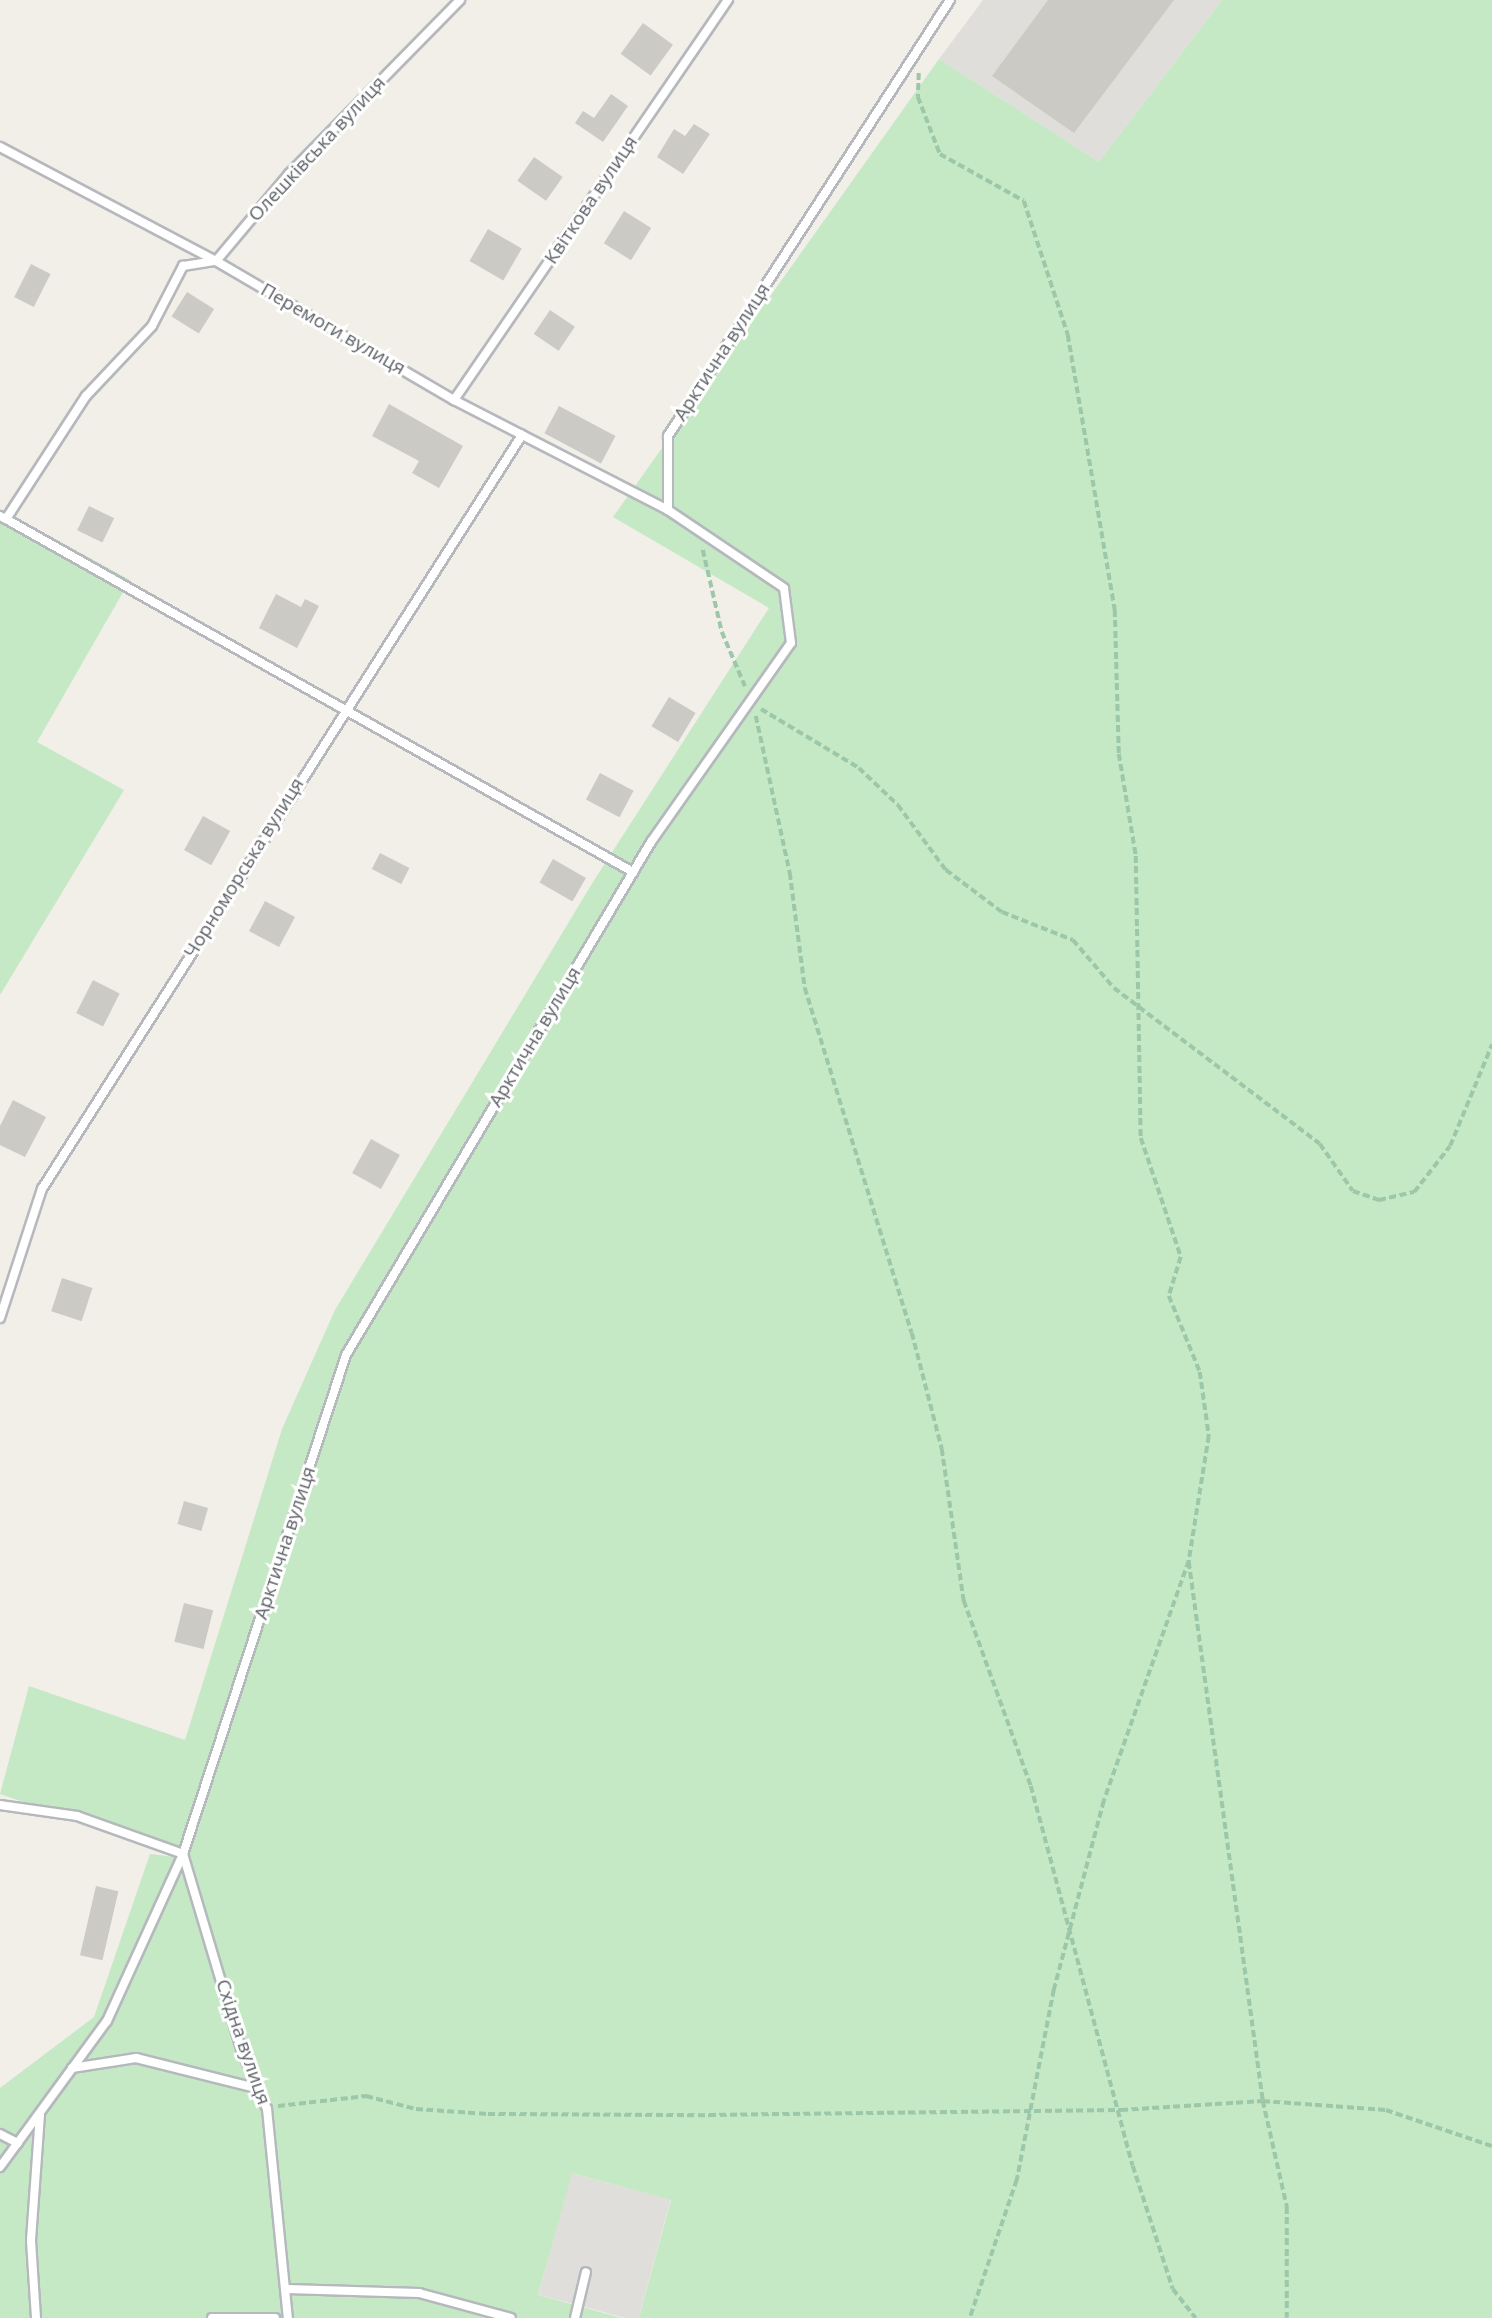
<!DOCTYPE html>
<html>
<head>
<meta charset="utf-8">
<style>
	body { margin:0 }
	#map { position:relative; width:1492px; height:2318px; overflow:hidden; background:#f1efe8; font-family:"Open Sans",sans-serif }
	div>[style] { position:absolute }
	.industrial>* { inset:0; background:#e0deda; transform-origin:0 0 }
	.green>* { inset:0; background:#c5e8c5 }
	.building>* { inset:0; background:#cccac5; transform-origin:0 0 }
	.path>* { height:3.5px; margin-top:-1.75px; transform-origin:0; background:repeating-linear-gradient(90deg,#9cc7a9 0 7px,transparent 0 10.5px) }
	.roads { filter:drop-shadow(2px 0 #b5b8bc) drop-shadow(-2px 0 #b5b8bc) drop-shadow(0 2px #b5b8bc) drop-shadow(0 -2px #b5b8bc) }
	.service>* { height:8px; margin:-4px; padding:0 4px; transform-origin:4px; border-radius:4px; background:#fff }
	span { translate:-50% -50%; white-space:nowrap; text-align:center; line-height:1.15; -webkit-text-stroke:6px #fff; paint-order:stroke }
	.street-label { font-size:19px; color:#5f6368 }
</style>
</head>
<body>
<div id="map">
	<div class="industrial">
		<div style="clip-path:polygon(983px 0,1222px 0,1099px 162px,939px 59px)"></div>
		<div style="left:571px;top:2173px;width:103px;height:126px;rotate:15deg"></div>
	</div>
	<div class="green">
		<div style="clip-path:polygon(1222px 0,1492px 0,1492px 2318px,639px 2318px,671px 2200px,572px 2173px,538px 2295px,622px 2318px,0 2318px,0 2088px,94px 2017px,150px 1854px,192px 1859px,0 1794px,29px 1686px,185px 1740px,282px 1429px,335px 1310px,593px 882px,769px 608px,613px 517px,939px 59px,1099px 162px)"></div>
		<div style="clip-path:polygon(0 509px,130px 580px,37px 742px,124px 790px,0 995px)"></div>
	</div>
	<div class="building">
		<div style="clip-path:polygon(1048px 0,1174px 0,1074px 133px,992px 76px)"></div>
		<div style="left:643px;top:23px;width:37px;height:38px;rotate:36deg"></div>
		<div style="clip-path:polygon(611px 94px,628px 106px,603px 142px,575px 123px,583px 111px,594px 118px)"></div>
		<div style="clip-path:polygon(694px 124px,710px 134px,683px 174px,657px 157px,674px 129px,685px 136px)"></div>
		<div style="left:534px;top:157px;width:35px;height:29px;rotate:35deg"></div>
		<div style="left:624px;top:211px;width:32px;height:38px;rotate:32deg"></div>
		<div style="left:488px;top:229px;width:39px;height:37px;rotate:30deg"></div>
		<div style="left:31px;top:264px;width:22px;height:37px;rotate:27deg"></div>
		<div style="left:187px;top:292px;width:32px;height:29px;rotate:32deg"></div>
		<div style="left:550px;top:310px;width:30px;height:29px;rotate:34deg"></div>
		<div style="clip-path:polygon(389px 404px,463px 446px,439px 488px,412px 473px,419px 461px,372px 436px)"></div>
		<div style="left:559px;top:406px;width:64px;height:31px;rotate:28deg"></div>
		<div style="left:89px;top:506px;width:28px;height:27px;rotate:26deg"></div>
		<div style="clip-path:polygon(276px 594px,301px 607px,305px 599px,319px 606px,297px 648px,259px 628px)"></div>
		<div style="left:669px;top:697px;width:31px;height:34px;rotate:31deg"></div>
		<div style="left:600px;top:773px;width:38px;height:30px;rotate:28deg"></div>
		<div style="left:203px;top:816px;width:31px;height:39px;rotate:29deg"></div>
		<div style="left:380px;top:853px;width:33px;height:18px;rotate:27deg"></div>
		<div style="left:553px;top:859px;width:38px;height:27px;rotate:30deg"></div>
		<div style="left:265px;top:901px;width:34px;height:34px;rotate:28deg"></div>
		<div style="left:93px;top:980px;width:30px;height:37px;rotate:27deg"></div>
		<div style="clip-path:polygon(13px 1100px,46px 1117px,25px 1157px,0 1145px,0 1126px)"></div>
		<div style="left:371px;top:1139px;width:33px;height:39px;rotate:29deg"></div>
		<div style="left:62px;top:1278px;width:32px;height:35px;rotate:18deg"></div>
		<div style="left:184px;top:1501px;width:25px;height:24px;rotate:16deg"></div>
		<div style="left:184px;top:1603px;width:30px;height:40px;rotate:14deg"></div>
		<div style="left:96px;top:1886px;width:23px;height:71px;rotate:13deg"></div>
	</div>
	<div class="path">
		<div style="left:919px;top:73px;width:24px;rotate:92deg"></div>
		<div style="left:918px;top:97px;width:61px;rotate:68.9deg"></div>
		<div style="left:940px;top:154px;width:96px;rotate:29.2deg"></div>
		<div style="left:1024px;top:201px;width:141px;rotate:71.8deg"></div>
		<div style="left:1068px;top:335px;width:279px;rotate:80.3deg"></div>
		<div style="left:1115px;top:610px;width:144px;rotate:88.4deg"></div>
		<div style="left:1119px;top:754px;width:103px;rotate:80.5deg"></div>
		<div style="left:1136px;top:856px;width:282px;rotate:89deg"></div>
		<div style="left:1141px;top:1138px;width:126px;rotate:71.4deg"></div>
		<div style="left:1181px;top:1257px;width:41px;rotate:107.1deg"></div>
		<div style="left:1169px;top:1296px;width:82px;rotate:67.8deg"></div>
		<div style="left:1200px;top:1372px;width:65px;rotate:82deg"></div>
		<div style="left:1209px;top:1436px;width:127px;rotate:99.1deg"></div>
		<div style="left:1189px;top:1561px;width:255px;rotate:109.5deg"></div>
		<div style="left:1104px;top:1801px;width:196px;rotate:104.8deg"></div>
		<div style="left:1054px;top:1990px;width:194px;rotate:101deg"></div>
		<div style="left:1017px;top:2180px;width:146px;rotate:108.8deg"></div>
		<div style="left:703px;top:550px;width:84px;rotate:77deg"></div>
		<div style="left:722px;top:632px;width:59px;rotate:66.9deg"></div>
		<div style="left:761px;top:709px;width:114px;rotate:31deg"></div>
		<div style="left:859px;top:768px;width:54px;rotate:43.5deg"></div>
		<div style="left:898px;top:805px;width:81px;rotate:53.6deg"></div>
		<div style="left:946px;top:870px;width:70px;rotate:36.9deg"></div>
		<div style="left:1002px;top:912px;width:76px;rotate:21.5deg"></div>
		<div style="left:1073px;top:940px;width:63px;rotate:49.5deg"></div>
		<div style="left:1114px;top:988px;width:258px;rotate:37.1deg"></div>
		<div style="left:1320px;top:1144px;width:57px;rotate:54.9deg"></div>
		<div style="left:1353px;top:1191px;width:28px;rotate:19deg"></div>
		<div style="left:1379px;top:1200px;width:36px;rotate:-13deg"></div>
		<div style="left:1414px;top:1192px;width:58px;rotate:-52deg"></div>
		<div style="left:1450px;top:1146px;width:110px;rotate:-67.6deg"></div>
		<div style="left:756px;top:716px;width:161px;rotate:77.8deg"></div>
		<div style="left:790px;top:873px;width:116px;rotate:82.6deg"></div>
		<div style="left:805px;top:988px;width:361px;rotate:72.8deg"></div>
		<div style="left:912px;top:1333px;width:120px;rotate:75.5deg"></div>
		<div style="left:942px;top:1449px;width:154px;rotate:81.8deg"></div>
		<div style="left:964px;top:1601px;width:197px;rotate:70.1deg"></div>
		<div style="left:1031px;top:1786px;width:393px;rotate:75deg"></div>
		<div style="left:1133px;top:2166px;width:129px;rotate:72deg"></div>
		<div style="left:1173px;top:2289px;width:37px;rotate:52deg"></div>
		<div style="left:1189px;top:1562px;width:544px;rotate:82.18deg"></div>
		<div style="left:1263px;top:2101px;width:109px;rotate:77.2deg"></div>
		<div style="left:1287px;top:2207px;width:111px;rotate:90deg"></div>
		<div style="left:278px;top:2106px;width:89px;rotate:-6.5deg"></div>
		<div style="left:366px;top:2096px;width:52px;rotate:14.6deg"></div>
		<div style="left:416px;top:2109px;width:72px;rotate:4deg"></div>
		<div style="left:488px;top:2114px;width:221px;rotate:0.3deg"></div>
		<div style="left:709px;top:2115px;width:412px;rotate:-0.7deg"></div>
		<div style="left:1121px;top:2110px;width:142px;rotate:-3.6deg"></div>
		<div style="left:1263px;top:2101px;width:123px;rotate:4.2deg"></div>
		<div style="left:1386px;top:2110px;width:112px;rotate:18.8deg"></div>
	</div>
	<div class="roads">
		<div class="service">
			<div style="left:0;top:147px;width:244px;rotate:27.8deg"></div>
			<div style="left:216px;top:261px;width:276px;rotate:30.3deg"></div>
			<div style="left:454px;top:400px;width:241px;rotate:27.2deg"></div>
			<div style="left:454px;top:400px;width:485px;rotate:-55.6deg"></div>
			<div style="left:0;top:516px;width:7px;rotate:27deg"></div>
			<div style="left:6px;top:519px;width:147px;rotate:-57deg"></div>
			<div style="left:86px;top:396px;width:96px;rotate:-46.7deg"></div>
			<div style="left:152px;top:326px;width:68px;rotate:-62.7deg"></div>
			<div style="left:183px;top:266px;width:33px;rotate:-9deg"></div>
			<div style="left:216px;top:261px;width:114px;rotate:-50deg"></div>
			<div style="left:289px;top:174px;width:244px;rotate:-45.5deg"></div>
			<div style="left:6px;top:519px;width:720px;rotate:29.38deg"></div>
			<div style="left:0;top:1318px;width:136px;rotate:-72deg"></div>
			<div style="left:42px;top:1189px;width:894px;rotate:-57.52deg"></div>
			<div style="left:0;top:1805px;width:78px;rotate:8.1deg"></div>
			<div style="left:77px;top:1816px;width:113px;rotate:19.7deg"></div>
			<div style="left:183px;top:1854px;width:203px;rotate:73.4deg"></div>
			<div style="left:241px;top:2049px;width:65px;rotate:66.6deg"></div>
			<div style="left:267px;top:2109px;width:210px;rotate:84.3deg"></div>
			<div style="left:72px;top:2068px;width:65px;rotate:-8.9deg"></div>
			<div style="left:136px;top:2058px;width:127px;rotate:14.1deg"></div>
			<div style="left:0;top:2134px;width:20px;rotate:27deg"></div>
			<div style="left:0;top:2167px;width:181px;rotate:-53.8deg"></div>
			<div style="left:107px;top:2021px;width:183px;rotate:-65.5deg"></div>
			<div style="left:183px;top:1854px;width:525px;rotate:-71.91deg"></div>
			<div style="left:346px;top:1355px;width:597px;rotate:-59.27deg"></div>
			<div style="left:651px;top:842px;width:243px;rotate:-54.9deg"></div>
			<div style="left:791px;top:643px;width:55px;rotate:-97.3deg"></div>
			<div style="left:784px;top:588px;width:140px;rotate:-146.1deg"></div>
			<div style="left:668px;top:510px;width:74px;rotate:-90deg"></div>
			<div style="left:668px;top:436px;width:519px;rotate:-57.11deg"></div>
			<div style="left:287px;top:2289px;width:132px;rotate:1.7deg"></div>
			<div style="left:419px;top:2293px;width:95px;rotate:15.2deg"></div>
			<div style="left:36px;top:2318px;width:78px;rotate:-93.7deg"></div>
			<div style="left:31px;top:2240px;width:126px;rotate:-85.9deg"></div>
			<div style="left:212px;top:2318px;width:63px"></div>
			<div style="left:575px;top:2318px;width:47px;rotate:-76.6deg"></div>
		</div>
	</div>
	<div class="street-label">
		<span style="left:317px;top:149px;rotate:-47deg">Олешківська вулиця</span>
		<span style="left:591px;top:200px;rotate:-56deg">Квіткова вулиця</span>
		<span style="left:333px;top:329px;rotate:30deg">Перемоги вулиця</span>
		<span style="left:722px;top:352px;rotate:-57deg">Арктична вулиця</span>
		<span style="left:244px;top:868px;rotate:-58deg">Чорноморська вулиця</span>
		<span style="left:535px;top:1037px;rotate:-59deg">Арктична вулиця</span>
		<span style="left:285px;top:1543px;rotate:-72deg">Арктична вулиця</span>
		<span style="left:243px;top:2042px;rotate:71deg">Східна вулиця</span>
	</div>
</div>
</body>
</html>
